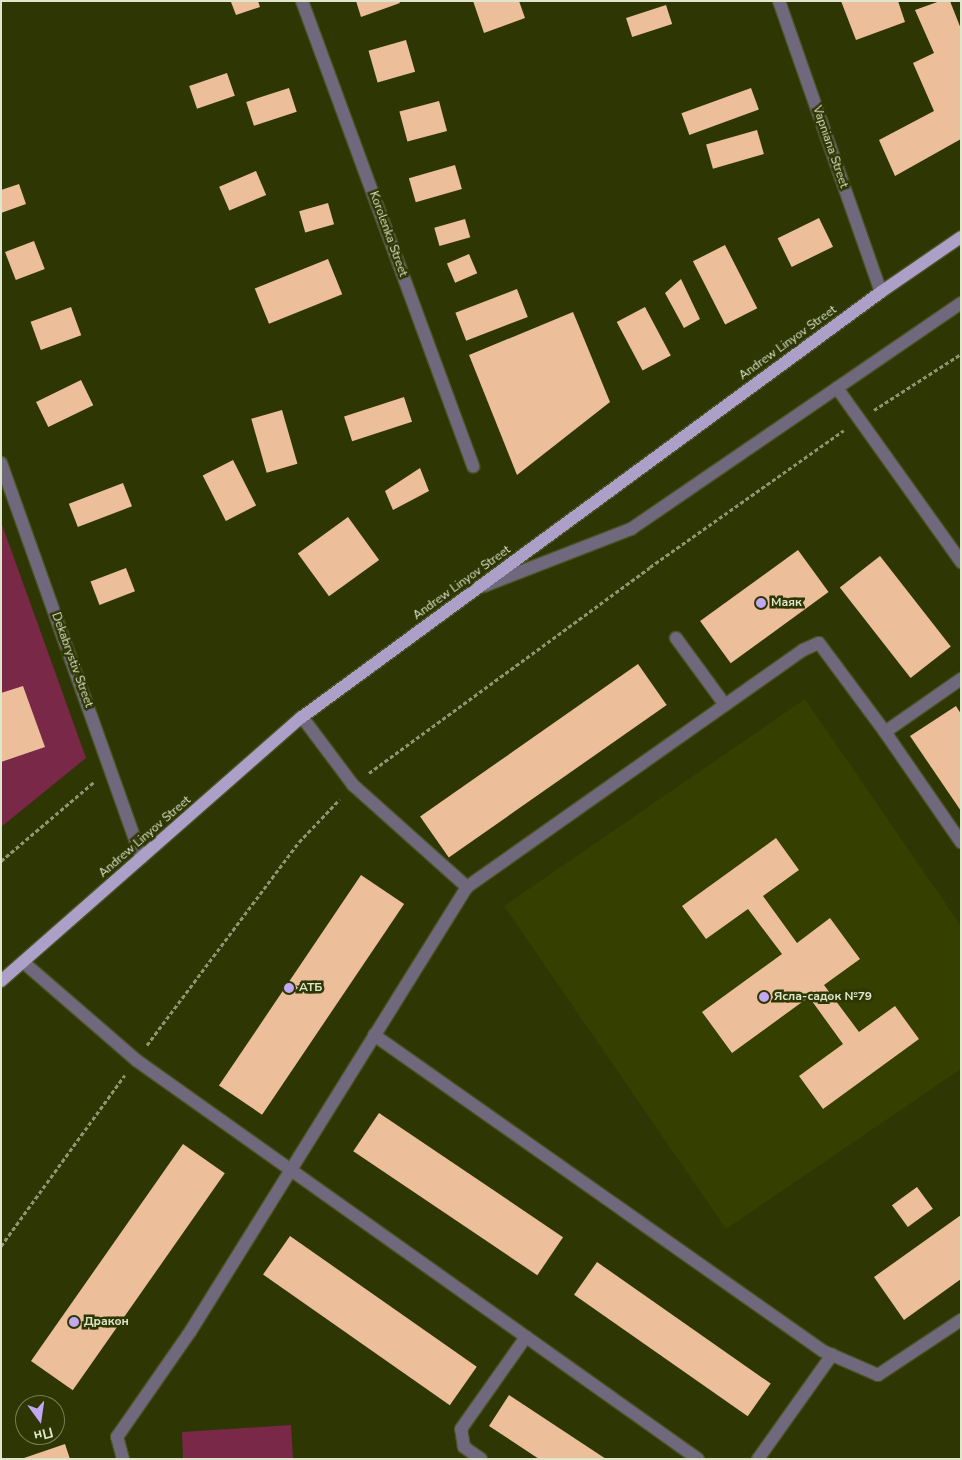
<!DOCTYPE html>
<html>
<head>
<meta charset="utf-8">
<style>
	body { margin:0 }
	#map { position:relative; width:962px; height:1460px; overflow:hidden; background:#2e3703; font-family:"Nunito Sans",sans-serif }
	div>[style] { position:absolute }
	.built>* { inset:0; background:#343f00 }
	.green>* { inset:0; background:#792848 }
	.building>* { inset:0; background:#ecbe9a; transform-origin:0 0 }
	.path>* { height:3px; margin-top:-1.5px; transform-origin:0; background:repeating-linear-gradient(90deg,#8e9670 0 4px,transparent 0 6.5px) }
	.roads { filter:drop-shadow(1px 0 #4a5323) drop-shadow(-1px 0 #4a5323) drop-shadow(0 1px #4a5323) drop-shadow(0 -1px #4a5323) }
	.minor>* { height:12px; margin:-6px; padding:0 6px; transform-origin:6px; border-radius:6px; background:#70697e }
	.major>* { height:12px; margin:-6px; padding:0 6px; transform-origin:6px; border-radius:6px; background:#ac9fc8 }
	.dots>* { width:14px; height:14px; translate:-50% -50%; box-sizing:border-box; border:2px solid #2e3703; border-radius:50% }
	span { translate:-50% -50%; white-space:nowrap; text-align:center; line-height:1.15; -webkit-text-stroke:5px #2e3703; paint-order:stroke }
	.street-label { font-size:12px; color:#dfe6cc }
	.poi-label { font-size:12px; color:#dfe6cc; font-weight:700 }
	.left { translate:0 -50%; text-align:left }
	.frame { position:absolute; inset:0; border:2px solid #dfe6cc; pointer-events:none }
	.north { position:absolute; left:15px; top:1395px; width:50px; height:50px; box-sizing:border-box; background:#2e3703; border:1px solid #757d53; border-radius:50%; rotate:166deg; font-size:14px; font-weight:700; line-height:20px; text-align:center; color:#dfe6cc }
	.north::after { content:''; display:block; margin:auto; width:18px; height:22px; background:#c1a8f3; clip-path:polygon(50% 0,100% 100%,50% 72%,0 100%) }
</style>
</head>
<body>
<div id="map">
	<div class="built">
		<div style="clip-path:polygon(805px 699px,961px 926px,961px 1069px,726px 1229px,504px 906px)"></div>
	</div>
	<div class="green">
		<div style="clip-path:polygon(1px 522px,86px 758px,1px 827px)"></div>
		<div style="clip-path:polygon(291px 1425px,293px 1459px,183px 1459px,182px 1432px)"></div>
	</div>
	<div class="building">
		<div style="clip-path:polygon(233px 1px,258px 1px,260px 7px,236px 15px,231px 2px)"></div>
		<div style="clip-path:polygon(356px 1px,399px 1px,400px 3px,361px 17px)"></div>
		<div style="clip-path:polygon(473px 1px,519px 1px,525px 18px,484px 33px)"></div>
		<div style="clip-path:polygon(841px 1px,898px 1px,905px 22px,856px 40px)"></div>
		<div style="clip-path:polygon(940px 1px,950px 1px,961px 29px,961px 139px,895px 176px,879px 140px,934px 111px,913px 63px,934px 53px,915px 10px)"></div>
		<div style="left:666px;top:5px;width:20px;height:42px;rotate:72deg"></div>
		<div style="left:406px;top:40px;width:33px;height:39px;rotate:74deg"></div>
		<div style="left:227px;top:73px;width:24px;height:40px;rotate:71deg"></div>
		<div style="left:289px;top:88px;width:25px;height:45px;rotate:72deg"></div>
		<div style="left:751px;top:88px;width:23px;height:74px;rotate:70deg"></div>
		<div style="left:439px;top:101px;width:31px;height:41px;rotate:75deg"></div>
		<div style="left:757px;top:130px;width:25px;height:53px;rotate:74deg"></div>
		<div style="left:455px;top:165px;width:25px;height:48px;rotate:74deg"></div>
		<div style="left:256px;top:171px;width:26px;height:40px;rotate:67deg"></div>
		<div style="clip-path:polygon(19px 184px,26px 204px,1px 213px,1px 190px)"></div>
		<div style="left:328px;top:203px;width:22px;height:30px;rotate:74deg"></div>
		<div style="left:819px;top:218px;width:32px;height:46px;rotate:64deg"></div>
		<div style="left:465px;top:219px;width:19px;height:32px;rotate:74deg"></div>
		<div style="left:34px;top:241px;width:30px;height:31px;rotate:69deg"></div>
		<div style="left:725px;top:245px;width:71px;height:36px;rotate:63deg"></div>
		<div style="left:469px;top:254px;width:21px;height:24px;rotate:67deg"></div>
		<div style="left:328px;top:259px;width:38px;height:79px;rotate:68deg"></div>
		<div style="clip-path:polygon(681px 279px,700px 319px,684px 328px,665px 293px)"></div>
		<div style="left:517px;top:289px;width:30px;height:66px;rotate:69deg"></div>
		<div style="left:71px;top:307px;width:30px;height:43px;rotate:70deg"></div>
		<div style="left:645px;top:307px;width:55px;height:32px;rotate:62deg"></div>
		<div style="clip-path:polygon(573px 312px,610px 402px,517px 475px,469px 355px)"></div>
		<div style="left:81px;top:380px;width:28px;height:50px;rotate:64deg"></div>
		<div style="left:404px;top:397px;width:26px;height:63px;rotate:72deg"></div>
		<div style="left:282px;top:410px;width:56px;height:32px;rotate:74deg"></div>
		<div style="left:233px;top:460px;width:51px;height:34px;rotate:63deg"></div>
		<div style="clip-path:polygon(420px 468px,429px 491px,393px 510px,385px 491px)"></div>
		<div style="left:123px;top:483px;width:25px;height:58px;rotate:69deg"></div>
		<div style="left:348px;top:517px;width:53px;height:62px;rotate:54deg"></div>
		<div style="left:798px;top:550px;width:52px;height:121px;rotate:54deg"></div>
		<div style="left:880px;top:556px;width:115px;height:51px;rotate:52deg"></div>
		<div style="left:126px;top:568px;width:25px;height:38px;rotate:69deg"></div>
		<div style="left:638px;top:664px;width:50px;height:266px;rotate:55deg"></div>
		<div style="clip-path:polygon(23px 686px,45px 747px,1px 762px,1px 693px)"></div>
		<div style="clip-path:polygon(956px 706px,961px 714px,961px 811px,910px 736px)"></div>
		<div style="clip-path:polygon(776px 838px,799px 870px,763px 896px,797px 943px,830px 918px,860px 959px,824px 985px,859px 1032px,895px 1006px,919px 1039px,823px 1109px,799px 1076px,843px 1044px,809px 997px,732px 1053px,702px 1012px,782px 954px,748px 909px,706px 939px,682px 906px)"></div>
		<div style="left:361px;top:875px;width:52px;height:254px;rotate:34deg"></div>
		<div style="left:379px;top:1113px;width:222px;height:46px;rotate:34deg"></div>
		<div style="left:183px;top:1144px;width:51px;height:265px;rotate:35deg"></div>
		<div style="left:917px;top:1187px;width:27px;height:31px;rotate:54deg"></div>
		<div style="clip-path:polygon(961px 1215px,961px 1279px,904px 1320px,874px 1277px)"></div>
		<div style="left:290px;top:1236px;width:228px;height:47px;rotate:35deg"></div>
		<div style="left:597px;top:1262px;width:212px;height:40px;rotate:35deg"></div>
		<div style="clip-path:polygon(509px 1395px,606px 1459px,539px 1459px,489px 1426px)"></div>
		<div style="clip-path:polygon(65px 1444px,70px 1459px,24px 1459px,24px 1458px)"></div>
	</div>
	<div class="path">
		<div style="left:874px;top:410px;width:103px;rotate:-32.8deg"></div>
		<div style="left:369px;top:773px;width:348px;rotate:-36.2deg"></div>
		<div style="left:650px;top:567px;width:237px;rotate:-35.2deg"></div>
		<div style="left:1px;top:861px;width:123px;rotate:-40.4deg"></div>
		<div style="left:147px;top:1045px;width:254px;rotate:-53.2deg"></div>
		<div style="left:299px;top:842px;width:59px;rotate:-46.4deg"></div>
		<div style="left:1px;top:1246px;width:211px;rotate:-54.1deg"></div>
	</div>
	<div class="roads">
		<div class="minor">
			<div style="left:302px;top:1px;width:496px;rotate:69.8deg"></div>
			<div style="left:779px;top:1px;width:308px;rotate:70.7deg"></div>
			<div style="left:837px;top:388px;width:214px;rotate:54.5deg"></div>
			<div style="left:1px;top:463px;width:419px;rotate:70.4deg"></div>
			<div style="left:484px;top:586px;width:158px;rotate:-21.2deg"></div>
			<div style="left:631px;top:529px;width:400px;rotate:-34.4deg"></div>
			<div style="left:676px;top:638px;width:83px;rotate:53.8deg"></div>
			<div style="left:302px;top:717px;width:85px;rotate:53.1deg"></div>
			<div style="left:353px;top:785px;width:153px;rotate:41.8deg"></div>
			<div style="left:885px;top:732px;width:93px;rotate:-34.9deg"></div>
			<div style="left:23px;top:962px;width:150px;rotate:40.9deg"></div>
			<div style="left:136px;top:1060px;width:689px;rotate:35.37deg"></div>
			<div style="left:374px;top:1035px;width:549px;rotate:35.14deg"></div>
			<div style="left:823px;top:1351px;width:60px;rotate:23.6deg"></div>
			<div style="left:878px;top:1375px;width:100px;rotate:-33.5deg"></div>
			<div style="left:123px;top:1459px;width:23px;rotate:-105deg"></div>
			<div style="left:117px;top:1437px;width:128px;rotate:-55.2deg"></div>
			<div style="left:190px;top:1332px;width:524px;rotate:-58.1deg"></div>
			<div style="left:467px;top:887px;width:411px;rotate:-35.2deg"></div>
			<div style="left:803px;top:650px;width:17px;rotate:-24deg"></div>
			<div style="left:819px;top:643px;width:111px;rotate:53.4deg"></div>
			<div style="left:885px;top:732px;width:134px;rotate:55.4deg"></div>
			<div style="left:481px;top:1459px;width:21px;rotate:-145deg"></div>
			<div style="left:464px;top:1447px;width:18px;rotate:-99deg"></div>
			<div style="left:461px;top:1429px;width:113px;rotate:-54.8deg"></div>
			<div style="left:758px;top:1459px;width:128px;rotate:-54.6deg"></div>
		</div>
		<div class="major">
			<div style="left:1px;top:981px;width:400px;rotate:-41.3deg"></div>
			<div style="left:302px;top:717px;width:718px;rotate:-36.28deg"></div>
			<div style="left:881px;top:292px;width:97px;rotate:-34.5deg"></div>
		</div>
	</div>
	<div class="dots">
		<div style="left:761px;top:603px;background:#c1a8f3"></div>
		<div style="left:289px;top:988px;background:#c1a8f3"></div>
		<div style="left:764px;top:997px;background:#c1a8f3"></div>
		<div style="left:74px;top:1322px;background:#c1a8f3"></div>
	</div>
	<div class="street-label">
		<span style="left:830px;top:147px;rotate:71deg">Vapniana Street</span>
		<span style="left:388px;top:234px;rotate:70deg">Korolenka Street</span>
		<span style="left:788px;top:343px;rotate:-36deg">Andrew Linyov Street</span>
		<span style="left:462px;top:583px;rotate:-36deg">Andrew Linyov Street</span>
		<span style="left:72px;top:660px;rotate:70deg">Dekabrystiv Street</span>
		<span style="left:145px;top:837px;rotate:-41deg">Andrew Linyov Street</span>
	</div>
	<div class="poi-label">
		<span class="left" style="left:771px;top:603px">Маяк</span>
		<span class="left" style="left:299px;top:988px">АТБ</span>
		<span class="left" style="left:774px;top:997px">Ясла-садок №79</span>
		<span class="left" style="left:84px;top:1322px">Дракон</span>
	</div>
	<div class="frame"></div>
	<div class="north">Пн</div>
</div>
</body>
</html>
